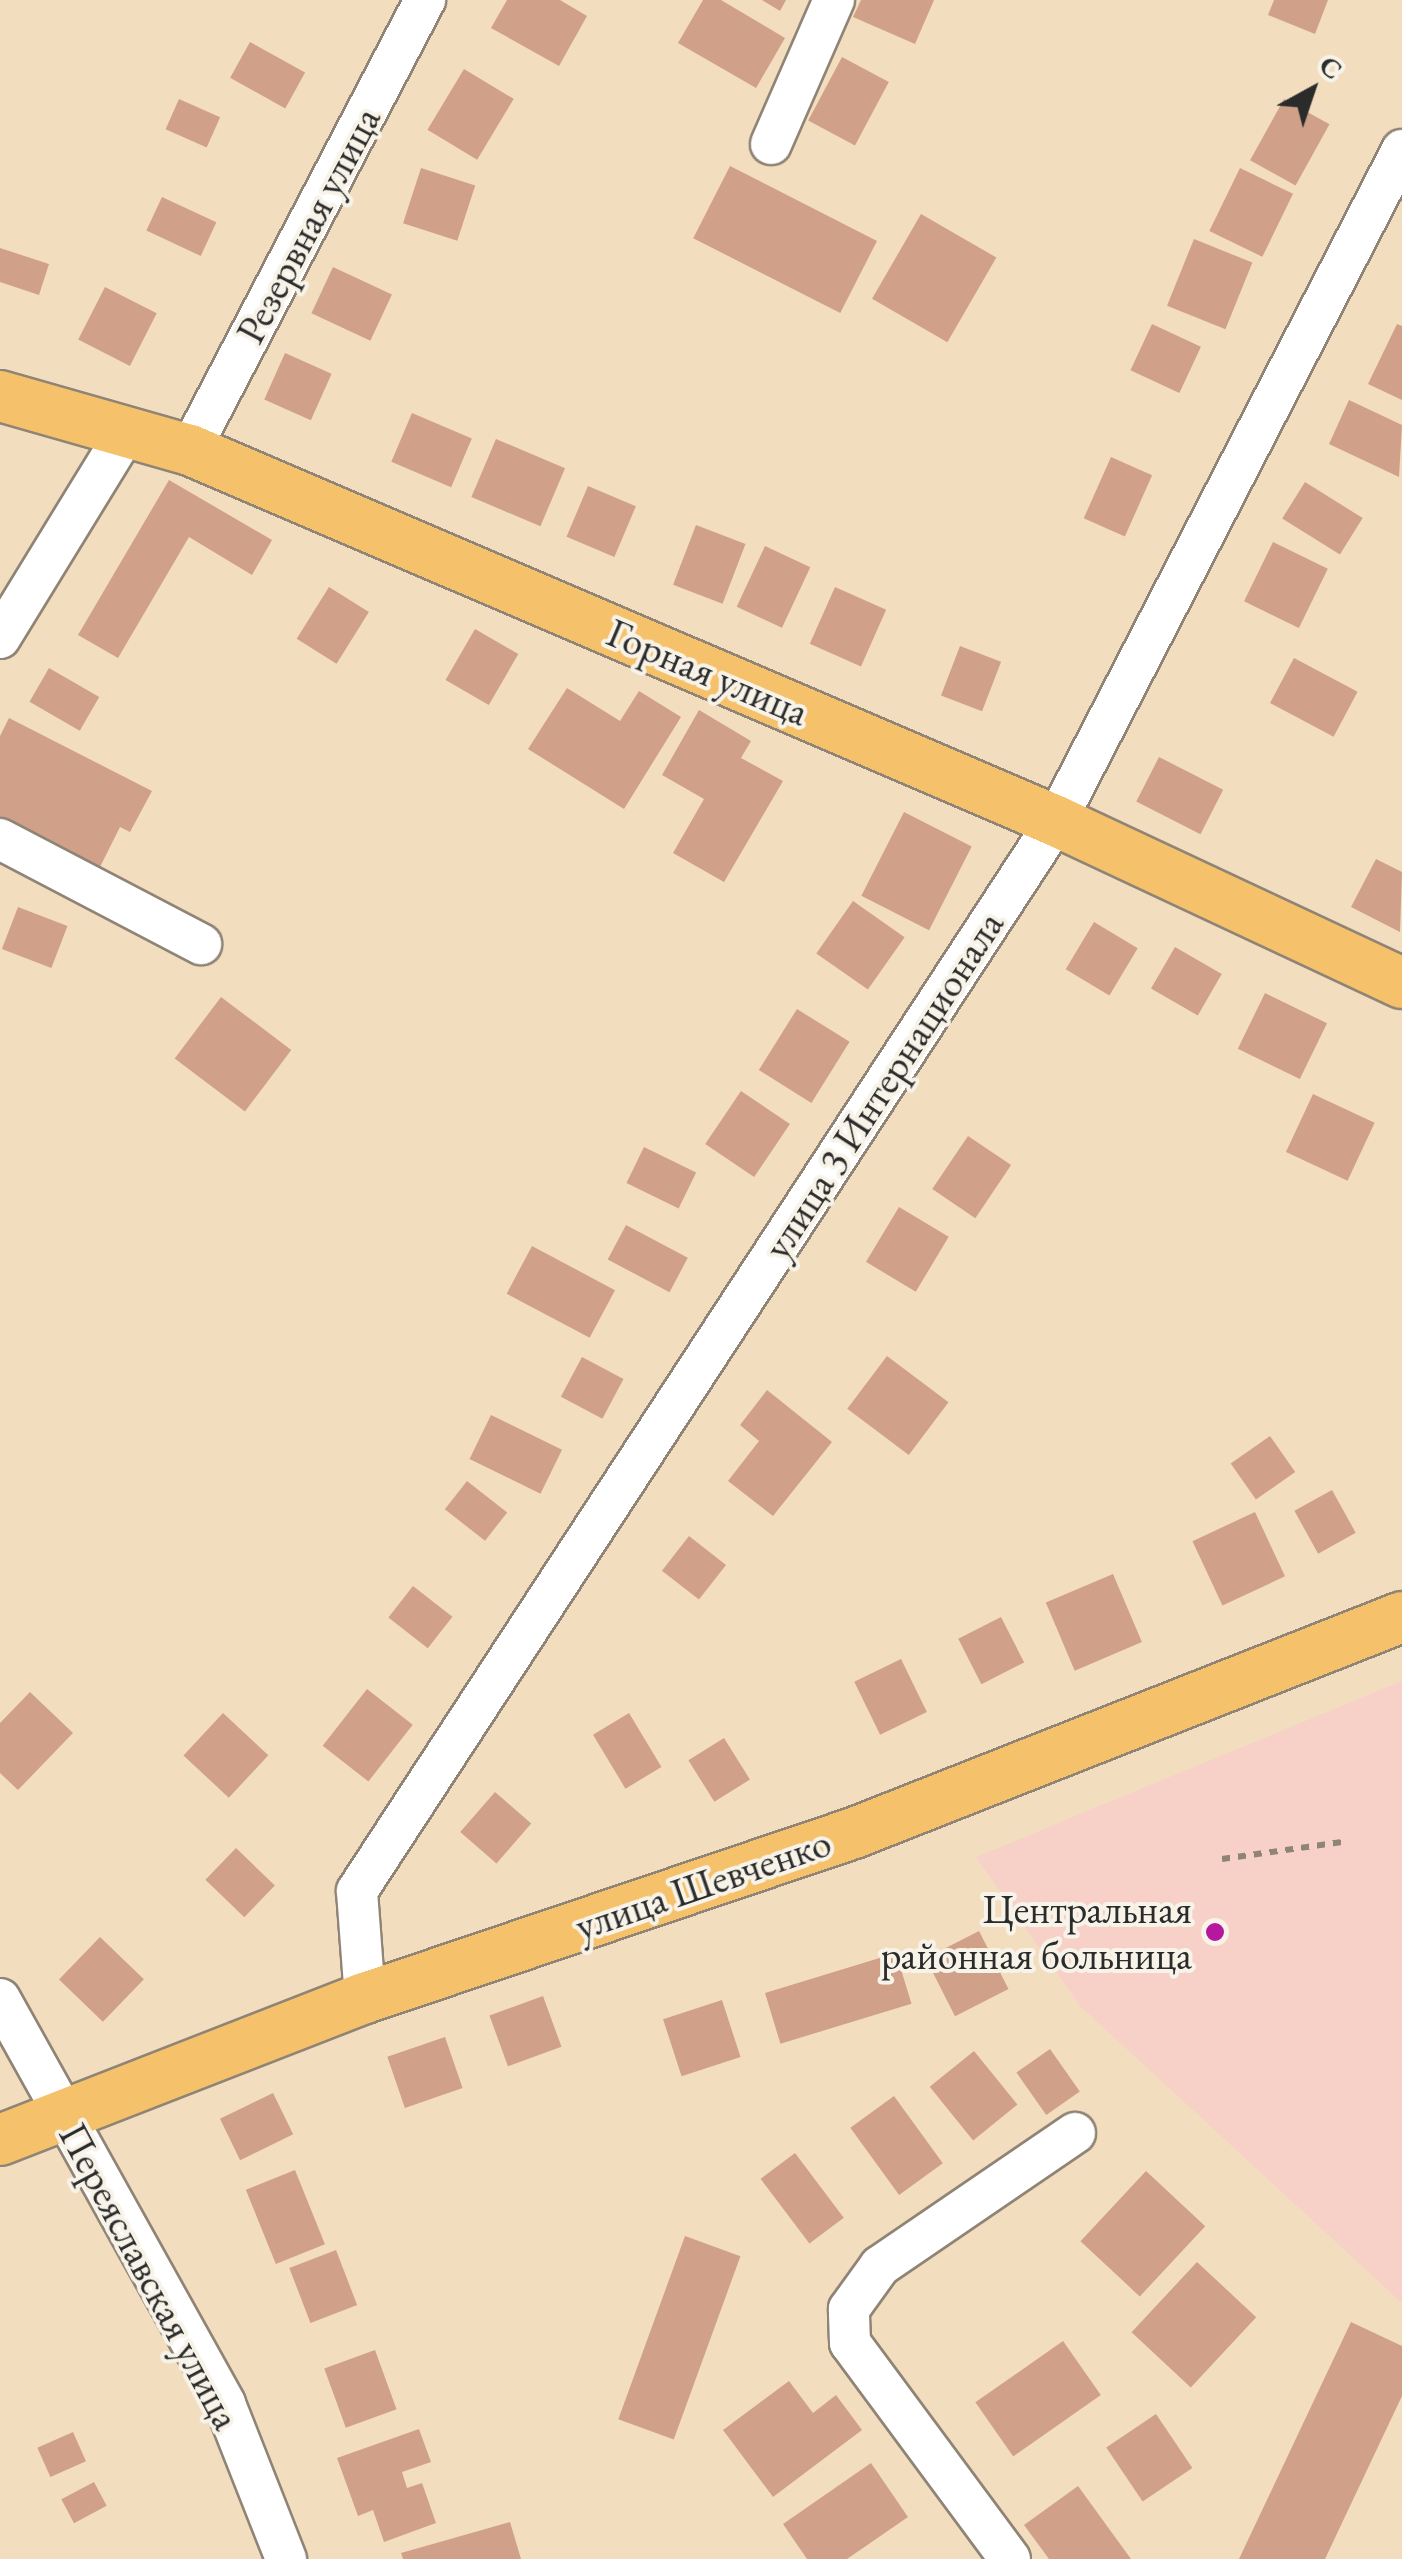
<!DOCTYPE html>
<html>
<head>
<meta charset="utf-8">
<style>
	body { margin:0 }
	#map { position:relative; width:1402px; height:2559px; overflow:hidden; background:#f3ddbf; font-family:"EB Garamond",serif }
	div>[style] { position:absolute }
	.built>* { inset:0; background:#f7d1c7 }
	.building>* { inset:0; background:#d0a188; transform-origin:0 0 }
	.path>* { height:6px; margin-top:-3px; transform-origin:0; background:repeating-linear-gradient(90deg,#8f8475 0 8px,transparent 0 16px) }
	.roads { filter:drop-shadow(2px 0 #8f8475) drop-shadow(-2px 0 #8f8475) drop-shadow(0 2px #8f8475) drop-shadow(0 -2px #8f8475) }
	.minor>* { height:40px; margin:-20px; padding:0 20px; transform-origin:20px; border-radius:20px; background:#fff }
	.major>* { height:50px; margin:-25px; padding:0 25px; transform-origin:25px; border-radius:25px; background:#f5c16b }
	.dots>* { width:28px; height:28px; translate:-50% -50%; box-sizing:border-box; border:5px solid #f7f3e8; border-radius:50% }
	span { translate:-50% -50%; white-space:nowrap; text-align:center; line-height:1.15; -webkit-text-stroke:8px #f7f3e8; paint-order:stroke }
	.street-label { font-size:40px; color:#2b2b2b }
	.poi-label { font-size:40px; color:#2b2b2b }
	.right { translate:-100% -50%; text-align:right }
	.north { position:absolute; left:1262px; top:40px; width:100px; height:100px; -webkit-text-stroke:8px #f7f3e8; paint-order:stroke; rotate:40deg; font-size:28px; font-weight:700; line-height:40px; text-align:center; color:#2b2b2b }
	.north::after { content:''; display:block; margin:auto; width:35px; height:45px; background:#2b2b2b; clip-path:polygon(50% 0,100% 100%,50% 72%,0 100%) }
</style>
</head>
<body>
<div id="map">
	<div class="built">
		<div style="clip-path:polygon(1402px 1681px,1402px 2303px,1080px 2006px,976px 1857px)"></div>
	</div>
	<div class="building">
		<div style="clip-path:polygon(507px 0,560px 0,587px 16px,559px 66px,491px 28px)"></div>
		<div style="clip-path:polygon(703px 0,721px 0,785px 38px,756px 88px,678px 43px)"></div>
		<div style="clip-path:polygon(762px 0,786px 0,780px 11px)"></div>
		<div style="clip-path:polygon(861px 0,934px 0,915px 44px,853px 17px)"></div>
		<div style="clip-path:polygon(1274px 0,1328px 0,1315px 34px,1268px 15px)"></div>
		<div style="left:250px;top:42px;width:63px;height:41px;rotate:29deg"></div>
		<div style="left:842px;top:57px;width:53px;height:72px;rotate:28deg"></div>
		<div style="left:464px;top:69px;width:58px;height:71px;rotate:31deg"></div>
		<div style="left:179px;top:99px;width:45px;height:33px;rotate:24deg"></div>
		<div style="left:1284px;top:99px;width:52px;height:70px;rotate:29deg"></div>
		<div style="left:730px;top:166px;width:165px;height:81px;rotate:27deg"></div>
		<div style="left:421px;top:168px;width:57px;height:58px;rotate:18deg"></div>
		<div style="left:1240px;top:168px;width:59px;height:70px;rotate:26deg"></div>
		<div style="left:162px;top:197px;width:60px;height:37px;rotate:25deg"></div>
		<div style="left:921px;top:214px;width:87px;height:98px;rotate:30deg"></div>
		<div style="left:1194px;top:239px;width:63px;height:72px;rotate:22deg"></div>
		<div style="clip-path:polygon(0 248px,49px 264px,39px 295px,0 282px)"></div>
		<div style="left:333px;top:267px;width:65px;height:51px;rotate:25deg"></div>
		<div style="left:105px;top:287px;width:58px;height:59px;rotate:27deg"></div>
		<div style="left:1152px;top:324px;width:54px;height:51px;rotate:25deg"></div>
		<div style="clip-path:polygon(1397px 324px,1402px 326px,1402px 400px,1368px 384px)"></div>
		<div style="left:285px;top:353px;width:51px;height:51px;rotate:24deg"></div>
		<div style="clip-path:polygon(1349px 400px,1402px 425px,1399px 477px,1329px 444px)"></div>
		<div style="left:412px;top:413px;width:65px;height:53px;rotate:23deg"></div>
		<div style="left:496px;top:439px;width:75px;height:63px;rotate:23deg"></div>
		<div style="left:1111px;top:457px;width:45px;height:67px;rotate:24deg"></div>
		<div style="clip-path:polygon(169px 480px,272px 540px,252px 575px,189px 537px,118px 658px,78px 635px)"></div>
		<div style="left:1305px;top:482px;width:68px;height:43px;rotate:32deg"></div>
		<div style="left:588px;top:486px;width:52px;height:55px;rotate:23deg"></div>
		<div style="left:696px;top:525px;width:53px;height:64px;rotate:21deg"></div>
		<div style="left:1273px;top:542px;width:61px;height:66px;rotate:26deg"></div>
		<div style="left:765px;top:546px;width:50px;height:67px;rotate:25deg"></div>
		<div style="left:329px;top:587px;width:47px;height:61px;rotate:32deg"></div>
		<div style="left:835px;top:587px;width:56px;height:62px;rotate:24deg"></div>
		<div style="left:475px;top:629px;width:50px;height:59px;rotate:30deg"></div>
		<div style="left:960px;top:646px;width:44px;height:53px;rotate:21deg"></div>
		<div style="left:1294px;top:658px;width:72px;height:51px;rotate:28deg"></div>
		<div style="left:49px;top:668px;width:58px;height:39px;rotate:30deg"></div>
		<div style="clip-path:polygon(567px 688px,620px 721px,639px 691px,681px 717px,624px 809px,528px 749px)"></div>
		<div style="clip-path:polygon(699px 710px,751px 741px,741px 758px,783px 781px,724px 882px,673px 853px,704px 799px,662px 775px)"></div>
		<div style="clip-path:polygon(9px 718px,152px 791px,130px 832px,120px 827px,99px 869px,0 819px,0 736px)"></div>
		<div style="left:1159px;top:757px;width:72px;height:50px;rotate:27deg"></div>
		<div style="left:904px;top:812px;width:76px;height:94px;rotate:27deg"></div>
		<div style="clip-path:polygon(1376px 859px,1402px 872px,1400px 932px,1351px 907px)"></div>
		<div style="left:853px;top:901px;width:63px;height:64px;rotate:35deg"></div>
		<div style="left:18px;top:907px;width:53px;height:45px;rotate:21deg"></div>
		<div style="left:1094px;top:922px;width:51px;height:55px;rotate:31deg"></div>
		<div style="left:1175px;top:947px;width:54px;height:48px;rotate:30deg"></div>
		<div style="left:1265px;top:993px;width:69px;height:62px;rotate:26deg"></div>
		<div style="left:221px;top:997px;width:88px;height:77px;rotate:37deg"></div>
		<div style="left:797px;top:1009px;width:62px;height:72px;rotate:32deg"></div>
		<div style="left:741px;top:1091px;width:59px;height:64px;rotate:34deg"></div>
		<div style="left:1313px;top:1094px;width:68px;height:64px;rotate:25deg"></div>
		<div style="left:968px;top:1136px;width:52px;height:64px;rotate:34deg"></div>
		<div style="left:644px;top:1147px;width:58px;height:40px;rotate:26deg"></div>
		<div style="left:899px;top:1207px;width:58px;height:64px;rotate:31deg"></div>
		<div style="left:626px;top:1225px;width:70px;height:39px;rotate:28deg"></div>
		<div style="left:532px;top:1246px;width:94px;height:54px;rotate:28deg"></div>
		<div style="left:887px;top:1356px;width:77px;height:66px;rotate:37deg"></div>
		<div style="left:582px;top:1357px;width:47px;height:45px;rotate:28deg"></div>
		<div style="clip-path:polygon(767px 1390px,832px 1442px,773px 1516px,728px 1481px,759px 1441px,740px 1425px)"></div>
		<div style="left:491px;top:1415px;width:79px;height:49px;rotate:26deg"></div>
		<div style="left:1270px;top:1436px;width:44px;height:48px;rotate:55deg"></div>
		<div style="left:467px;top:1481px;width:51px;height:36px;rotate:38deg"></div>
		<div style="left:1332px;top:1490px;width:49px;height:43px;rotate:61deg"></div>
		<div style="left:1255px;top:1512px;width:71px;height:69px;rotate:65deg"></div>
		<div style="left:689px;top:1536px;width:47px;height:44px;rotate:38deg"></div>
		<div style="left:1113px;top:1574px;width:74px;height:73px;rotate:67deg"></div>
		<div style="left:413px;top:1586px;width:50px;height:40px;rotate:38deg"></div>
		<div style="left:1001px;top:1617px;width:51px;height:48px;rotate:63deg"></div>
		<div style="left:901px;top:1659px;width:59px;height:52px;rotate:64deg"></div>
		<div style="left:367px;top:1689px;width:58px;height:72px;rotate:38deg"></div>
		<div style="clip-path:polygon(30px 1692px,73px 1733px,18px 1790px,0 1773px,0 1723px)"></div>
		<div style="left:223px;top:1713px;width:62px;height:58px;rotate:43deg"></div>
		<div style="left:629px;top:1713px;width:63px;height:42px;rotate:59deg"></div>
		<div style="left:724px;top:1738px;width:49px;height:42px;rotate:58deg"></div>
		<div style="left:495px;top:1792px;width:48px;height:53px;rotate:41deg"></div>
		<div style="left:236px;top:1848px;width:54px;height:44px;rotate:44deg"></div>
		<div style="left:979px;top:1931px;width:65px;height:60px;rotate:63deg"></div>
		<div style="left:100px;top:1937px;width:61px;height:59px;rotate:44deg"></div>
		<div style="left:896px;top:1953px;width:53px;height:137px;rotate:73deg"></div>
		<div style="left:543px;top:1996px;width:54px;height:57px;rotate:70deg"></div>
		<div style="left:722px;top:2000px;width:60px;height:62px;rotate:72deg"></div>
		<div style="left:445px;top:2037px;width:54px;height:61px;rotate:71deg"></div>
		<div style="left:1050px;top:2049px;width:52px;height:41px;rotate:55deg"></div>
		<div style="left:974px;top:2051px;width:69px;height:57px;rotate:51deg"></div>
		<div style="left:273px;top:2093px;width:46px;height:59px;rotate:64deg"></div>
		<div style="left:894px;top:2096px;width:83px;height:54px;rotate:54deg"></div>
		<div style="left:795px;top:2153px;width:81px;height:43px;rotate:53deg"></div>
		<div style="left:295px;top:2170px;width:80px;height:53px;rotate:68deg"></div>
		<div style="left:1146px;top:2171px;width:81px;height:96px;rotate:43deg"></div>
		<div style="left:685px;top:2236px;width:59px;height:195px;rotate:20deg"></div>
		<div style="left:336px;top:2250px;width:59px;height:50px;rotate:69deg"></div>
		<div style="left:1197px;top:2262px;width:81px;height:96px;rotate:43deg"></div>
		<div style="clip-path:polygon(1351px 2322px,1402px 2346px,1402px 2396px,1325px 2559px,1239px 2559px)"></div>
		<div style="left:1063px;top:2341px;width:66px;height:107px;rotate:55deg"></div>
		<div style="left:375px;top:2350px;width:63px;height:54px;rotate:70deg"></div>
		<div style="clip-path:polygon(789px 2381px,813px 2413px,836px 2395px,862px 2430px,773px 2497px,723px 2430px)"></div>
		<div style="left:1156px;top:2414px;width:65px;height:60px;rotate:56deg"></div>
		<div style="clip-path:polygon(419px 2429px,431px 2462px,402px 2472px,407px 2488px,422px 2483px,436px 2523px,384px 2542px,373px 2510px,358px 2516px,337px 2458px)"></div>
		<div style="left:73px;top:2432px;width:32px;height:39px;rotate:66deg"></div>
		<div style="clip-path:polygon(871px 2463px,908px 2517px,847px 2559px,807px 2559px,783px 2524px)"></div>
		<div style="left:94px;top:2482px;width:27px;height:37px;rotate:62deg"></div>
		<div style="clip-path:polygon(1078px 2486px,1131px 2559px,1049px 2559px,1024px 2525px)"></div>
		<div style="clip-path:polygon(510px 2522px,521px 2559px,403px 2559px,401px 2553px)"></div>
	</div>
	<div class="path">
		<div style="left:1222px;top:1859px;width:121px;rotate:-8.1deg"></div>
	</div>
	<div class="roads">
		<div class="minor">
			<div style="left:771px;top:144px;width:157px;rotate:-66.4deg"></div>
			<div style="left:190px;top:450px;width:508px;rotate:-62.43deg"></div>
			<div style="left:0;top:638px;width:239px;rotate:-58.5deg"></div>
			<div style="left:0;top:839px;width:227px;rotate:27.6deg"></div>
			<div style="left:365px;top:1998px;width:107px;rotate:-94.3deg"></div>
			<div style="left:357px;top:1891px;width:1278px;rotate:-56.84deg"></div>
			<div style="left:1056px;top:821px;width:755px;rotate:-62.72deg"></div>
			<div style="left:0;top:1999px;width:463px;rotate:60.9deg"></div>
			<div style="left:225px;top:2404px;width:167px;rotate:68.5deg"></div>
			<div style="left:1010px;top:2559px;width:269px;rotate:-126.5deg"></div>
			<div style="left:850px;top:2343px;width:34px;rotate:-92deg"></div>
			<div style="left:849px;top:2309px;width:53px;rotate:-54.2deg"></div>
			<div style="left:880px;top:2266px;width:236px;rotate:-34.3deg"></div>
		</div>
		<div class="major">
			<div style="left:0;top:396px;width:198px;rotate:15.9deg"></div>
			<div style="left:190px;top:450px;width:942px;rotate:23.19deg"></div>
			<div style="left:1056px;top:821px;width:382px;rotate:25.1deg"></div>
			<div style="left:0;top:2140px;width:392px;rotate:-21.3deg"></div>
			<div style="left:365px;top:1998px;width:516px;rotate:-18.65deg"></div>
			<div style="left:854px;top:1833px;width:589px;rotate:-21.51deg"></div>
		</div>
	</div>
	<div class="dots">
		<div style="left:1215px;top:1932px;background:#b5179e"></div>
	</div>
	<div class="street-label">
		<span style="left:308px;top:225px;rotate:-62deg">Резервная улица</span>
		<span style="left:708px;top:672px;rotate:23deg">Горная улица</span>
		<span style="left:883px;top:1085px;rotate:-57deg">улица 3 Интернационала</span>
		<span style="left:703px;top:1884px;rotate:-19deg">улица Шевченко</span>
		<span style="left:150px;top:2276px;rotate:62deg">Переяславская улица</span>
	</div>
	<div class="poi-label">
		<span class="right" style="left:1192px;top:1932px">Центральная<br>районная больница</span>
	</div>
	<div class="north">С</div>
</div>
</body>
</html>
